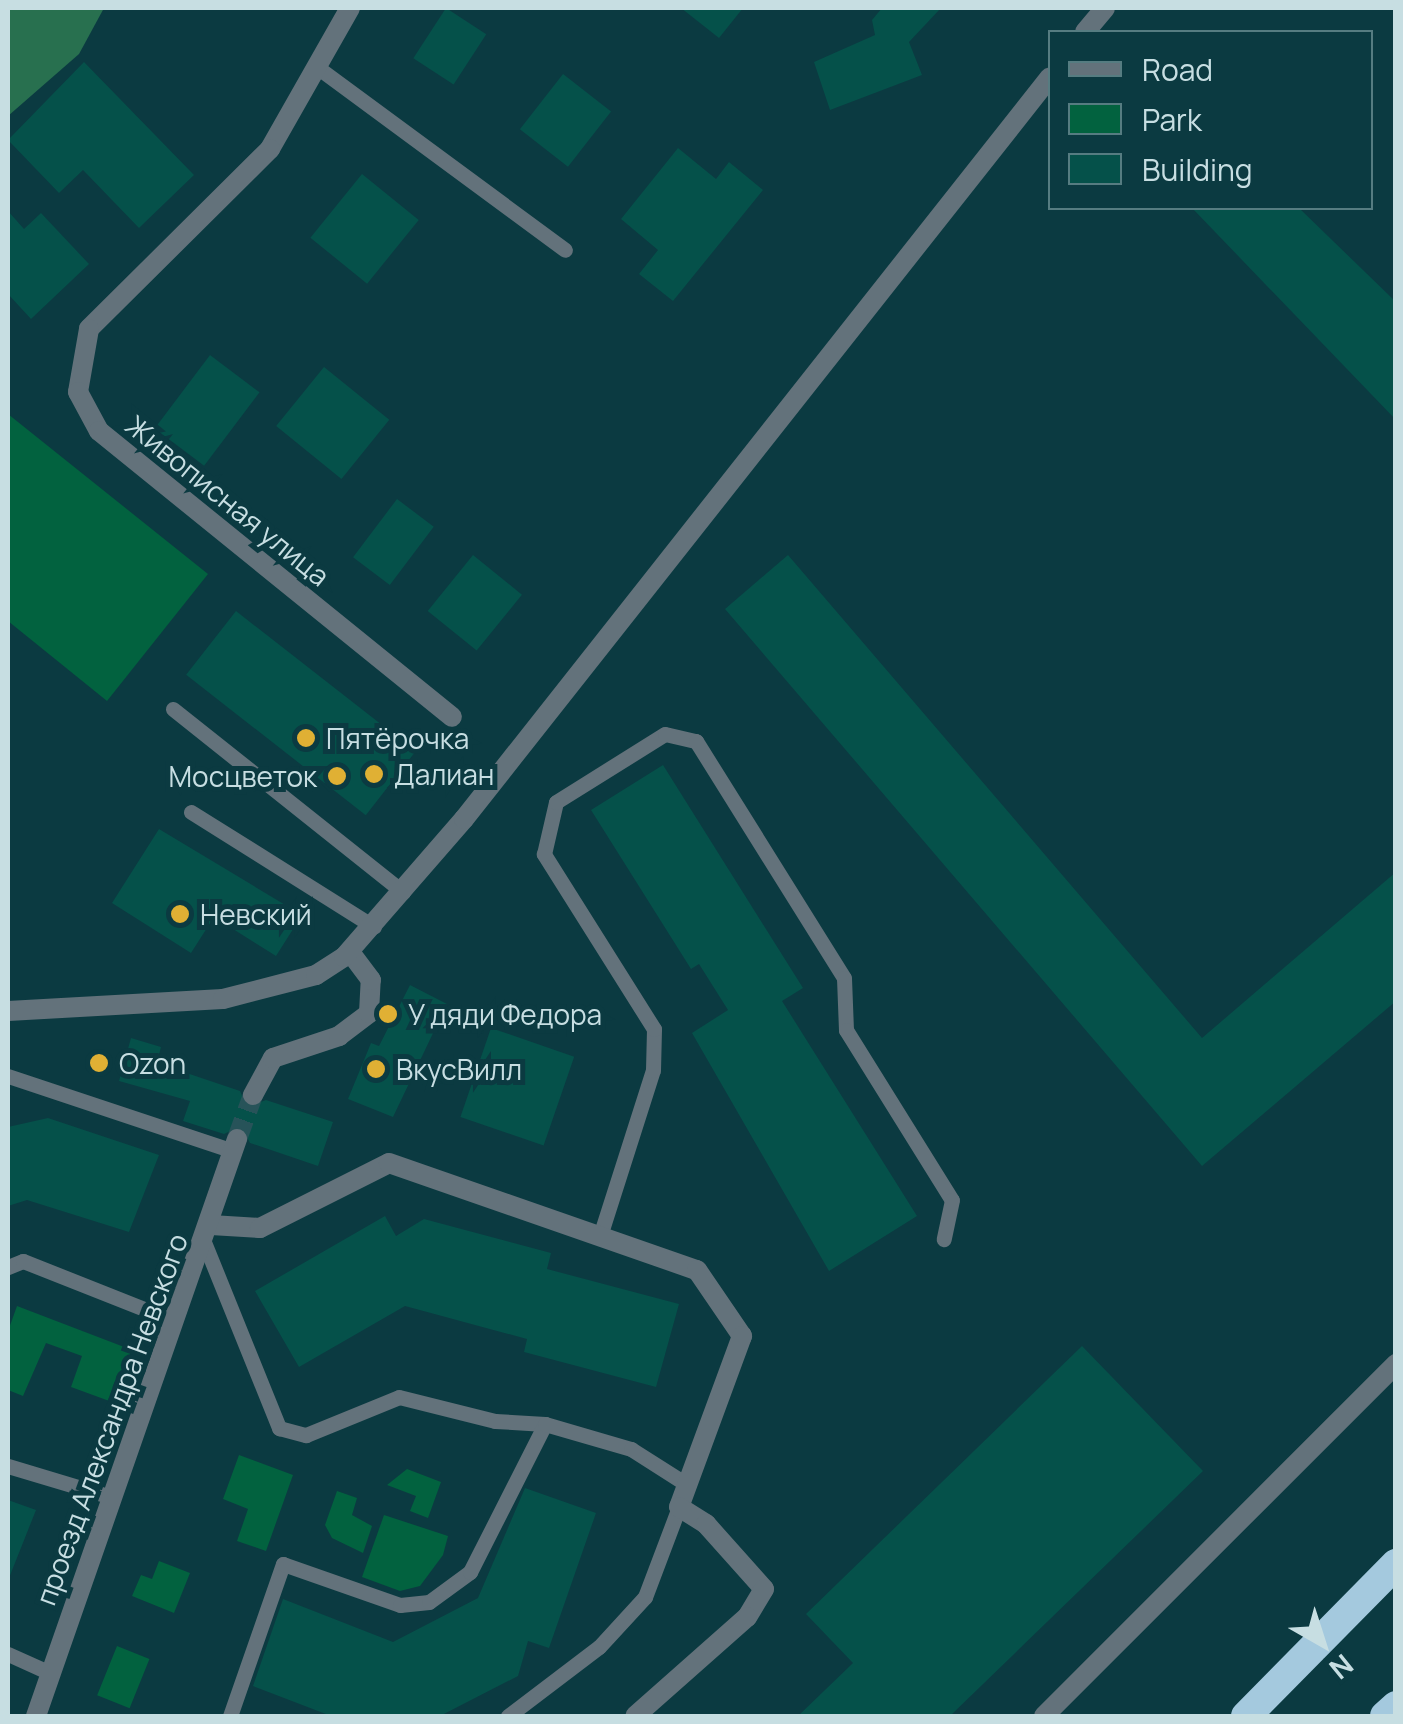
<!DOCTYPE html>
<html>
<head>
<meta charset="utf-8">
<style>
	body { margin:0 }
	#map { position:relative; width:1403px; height:1724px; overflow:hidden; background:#0b3a41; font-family:Manrope,sans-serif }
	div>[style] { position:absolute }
	.green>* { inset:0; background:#02623f; transform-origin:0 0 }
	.forest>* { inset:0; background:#28704f }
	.building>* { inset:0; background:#05514a; transform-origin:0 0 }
	.minor-tunnel>* { height:20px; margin-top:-10px; transform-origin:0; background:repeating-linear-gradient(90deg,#275359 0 20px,transparent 0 30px) }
	.service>* { height:15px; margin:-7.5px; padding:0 7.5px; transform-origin:7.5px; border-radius:7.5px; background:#63727b }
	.minor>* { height:20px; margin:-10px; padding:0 10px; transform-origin:10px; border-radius:10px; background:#63727b }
	.tertiary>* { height:20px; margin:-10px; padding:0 10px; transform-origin:10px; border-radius:10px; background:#63727b }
	.motorway>* { height:30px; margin:-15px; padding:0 15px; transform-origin:15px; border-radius:15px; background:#a4c9de }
	.dots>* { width:28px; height:28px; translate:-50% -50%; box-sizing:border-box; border:5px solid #0b3a41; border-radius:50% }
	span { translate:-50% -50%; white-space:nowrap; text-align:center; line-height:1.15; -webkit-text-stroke:10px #0b3a41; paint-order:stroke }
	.street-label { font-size:28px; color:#c7dee2 }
	.poi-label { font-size:28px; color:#c7dee2 }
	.left { translate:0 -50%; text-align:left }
	.right { translate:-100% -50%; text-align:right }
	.frame { position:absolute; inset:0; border:10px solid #c7dee2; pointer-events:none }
	.legend { position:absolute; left:1048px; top:30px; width:325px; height:180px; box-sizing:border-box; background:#0b3a41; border:2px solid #567c81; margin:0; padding:12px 18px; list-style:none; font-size:30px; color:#c7dee2 }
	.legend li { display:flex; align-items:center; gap:20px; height:50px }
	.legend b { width:50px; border:2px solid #567c81 }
	.north { position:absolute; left:1273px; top:1594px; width:100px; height:100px; -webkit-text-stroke:8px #0b3a41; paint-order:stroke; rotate:141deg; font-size:28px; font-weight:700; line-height:40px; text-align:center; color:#c7dee2 }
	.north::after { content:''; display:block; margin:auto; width:35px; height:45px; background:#c7dee2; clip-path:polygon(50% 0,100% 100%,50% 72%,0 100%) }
</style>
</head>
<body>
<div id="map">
	<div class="green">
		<div style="clip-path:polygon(8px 414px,208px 574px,107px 701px,8px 621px)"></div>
		<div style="clip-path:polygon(17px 1306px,132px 1350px,112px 1402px,71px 1387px,82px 1356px,46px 1343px,23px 1396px,8px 1390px,8px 1331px)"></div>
		<div style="clip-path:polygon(239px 1455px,293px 1475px,266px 1551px,237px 1541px,248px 1509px,223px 1499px)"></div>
		<div style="clip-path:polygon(407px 1469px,441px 1482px,428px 1518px,410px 1511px,416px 1496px,387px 1485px)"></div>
		<div style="clip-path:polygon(337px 1491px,357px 1498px,352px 1515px,372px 1526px,363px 1553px,332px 1538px,325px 1525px)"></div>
		<div style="clip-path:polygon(384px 1515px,448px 1536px,443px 1555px,420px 1586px,400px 1591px,362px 1577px)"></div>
		<div style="clip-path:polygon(159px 1561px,190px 1573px,174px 1613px,132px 1596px,141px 1575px,152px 1579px)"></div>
		<div style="left:117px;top:1646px;width:35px;height:53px;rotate:22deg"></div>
	</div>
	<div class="forest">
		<div style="clip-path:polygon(8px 8px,104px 8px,79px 54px,8px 116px)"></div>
	</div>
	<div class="building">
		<div style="left:446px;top:8px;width:48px;height:60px;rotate:33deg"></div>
		<div style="clip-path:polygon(681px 8px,743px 8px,719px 38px)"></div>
		<div style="clip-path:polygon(882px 8px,941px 8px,909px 42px,922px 75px,830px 110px,814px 62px,875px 35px,872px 20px)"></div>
		<div style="clip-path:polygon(84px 62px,194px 175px,139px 228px,83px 170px,59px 193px,8px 140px)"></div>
		<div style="left:563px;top:74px;width:61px;height:70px;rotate:38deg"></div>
		<div style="clip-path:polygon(678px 148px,716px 179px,729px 162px,763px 190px,673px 301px,639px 274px,658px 250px,621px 219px)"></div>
		<div style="left:362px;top:174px;width:73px;height:82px;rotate:39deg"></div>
		<div style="clip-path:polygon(1192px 208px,1299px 208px,1396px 302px,1396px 420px)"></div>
		<div style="clip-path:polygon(8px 211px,24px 229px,41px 213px,89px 264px,31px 319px,8px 294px)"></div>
		<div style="left:210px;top:355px;width:62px;height:92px;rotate:37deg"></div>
		<div style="left:324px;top:367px;width:84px;height:76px;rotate:39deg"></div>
		<div style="left:397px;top:499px;width:46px;height:73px;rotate:37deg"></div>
		<div style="left:473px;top:555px;width:63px;height:72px;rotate:39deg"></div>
		<div style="clip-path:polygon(788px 555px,1202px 1038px,1396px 872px,1396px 1001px,1202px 1166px,725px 609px)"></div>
		<div style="left:236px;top:611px;width:228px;height:81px;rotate:38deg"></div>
		<div style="clip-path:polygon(663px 765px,803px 988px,782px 1001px,917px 1216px,829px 1271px,692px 1033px,728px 1010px,699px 964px,691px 969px,591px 810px)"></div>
		<div style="clip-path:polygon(159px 829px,302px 915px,276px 956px,214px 917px,191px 953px,112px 903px)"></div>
		<div style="clip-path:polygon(410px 985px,447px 1004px,393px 1117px,348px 1099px,371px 1043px,379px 1046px)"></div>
		<div style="left:491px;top:1028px;width:88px;height:94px;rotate:19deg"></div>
		<div style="clip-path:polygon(131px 1038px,161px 1047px,157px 1063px,240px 1091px,247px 1107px,266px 1100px,333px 1122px,318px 1166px,250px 1143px,241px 1126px,224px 1134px,183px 1121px,190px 1101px,119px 1081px)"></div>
		<div style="clip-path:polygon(48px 1118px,159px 1155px,129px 1232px,27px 1200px,8px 1206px,8px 1127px)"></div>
		<div style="clip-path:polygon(385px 1216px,396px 1236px,424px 1219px,551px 1253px,547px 1269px,679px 1304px,656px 1387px,524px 1352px,527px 1339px,405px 1306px,299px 1367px,255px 1291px)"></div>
		<div style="clip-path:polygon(1082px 1346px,1203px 1471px,950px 1716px,798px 1716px,853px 1663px,806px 1614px)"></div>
		<div style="clip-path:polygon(525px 1488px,596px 1513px,549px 1648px,528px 1641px,518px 1676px,440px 1716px,331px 1716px,253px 1686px,283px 1599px,393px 1642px,478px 1598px)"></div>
		<div style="clip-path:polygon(8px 1500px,36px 1510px,9px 1578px,8px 1578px)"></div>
	</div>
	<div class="minor-tunnel">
		<div style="left:237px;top:1139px;width:47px;rotate:-70deg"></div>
	</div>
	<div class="service">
		<div style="left:317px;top:67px;width:308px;rotate:36.4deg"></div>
		<div style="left:173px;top:709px;width:294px;rotate:38.5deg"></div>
		<div style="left:191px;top:812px;width:216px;rotate:32.1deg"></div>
		<div style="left:8px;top:1076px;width:237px;rotate:18.4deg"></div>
		<div style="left:600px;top:1236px;width:174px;rotate:-72.3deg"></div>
		<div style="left:653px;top:1070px;width:41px;rotate:-88.6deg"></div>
		<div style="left:654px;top:1029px;width:207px;rotate:-122.2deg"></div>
		<div style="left:544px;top:854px;width:53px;rotate:-77deg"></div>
		<div style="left:556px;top:802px;width:128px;rotate:-32deg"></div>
		<div style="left:665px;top:734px;width:32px;rotate:13deg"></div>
		<div style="left:696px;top:741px;width:279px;rotate:58deg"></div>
		<div style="left:844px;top:978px;width:52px;rotate:87.8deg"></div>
		<div style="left:846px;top:1030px;width:200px;rotate:58.1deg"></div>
		<div style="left:952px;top:1200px;width:40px;rotate:102deg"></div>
		<div style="left:204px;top:1242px;width:201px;rotate:68deg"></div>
		<div style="left:279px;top:1428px;width:28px;rotate:15deg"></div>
		<div style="left:306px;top:1435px;width:100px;rotate:-22.2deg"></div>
		<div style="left:399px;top:1397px;width:99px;rotate:14deg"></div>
		<div style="left:495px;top:1421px;width:50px;rotate:3.4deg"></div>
		<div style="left:8px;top:1267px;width:16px;rotate:-22deg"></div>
		<div style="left:23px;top:1261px;width:160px;rotate:21.6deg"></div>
		<div style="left:8px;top:1466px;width:104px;rotate:16.7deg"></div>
		<div style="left:8px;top:1654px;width:46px;rotate:24.3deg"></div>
		<div style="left:230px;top:1716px;width:161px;rotate:-70.8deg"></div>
		<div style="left:283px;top:1564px;width:124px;rotate:19.3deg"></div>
		<div style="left:400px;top:1605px;width:29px;rotate:-6deg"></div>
		<div style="left:429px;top:1602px;width:51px;rotate:-36.2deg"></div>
		<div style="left:470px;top:1572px;width:166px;rotate:-63.1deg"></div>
		<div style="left:545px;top:1424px;width:90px;rotate:16.2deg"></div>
		<div style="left:631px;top:1449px;width:65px;rotate:32.5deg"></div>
		<div style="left:508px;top:1716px;width:114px;rotate:-37.2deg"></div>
		<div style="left:599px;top:1647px;width:68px;rotate:-47.4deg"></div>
		<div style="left:645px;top:1597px;width:96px;rotate:-69.3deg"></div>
	</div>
	<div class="minor">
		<div style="left:350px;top:8px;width:162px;rotate:119.6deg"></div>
		<div style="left:270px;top:149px;width:255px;rotate:135.2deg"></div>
		<div style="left:89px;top:329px;width:64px;rotate:99.9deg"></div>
		<div style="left:78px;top:392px;width:44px;rotate:61.7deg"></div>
		<div style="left:99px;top:431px;width:454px;rotate:39deg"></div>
		<div style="left:253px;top:1095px;width:42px;rotate:-61.6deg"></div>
		<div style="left:273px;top:1058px;width:70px;rotate:-18.4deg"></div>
		<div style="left:339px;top:1036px;width:38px;rotate:-37deg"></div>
		<div style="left:369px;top:1013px;width:33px;rotate:-87deg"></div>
		<div style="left:371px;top:980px;width:35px;rotate:-127deg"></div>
		<div style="left:211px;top:1225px;width:49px;rotate:3.5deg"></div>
		<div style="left:260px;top:1228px;width:144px;rotate:-26.7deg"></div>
		<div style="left:389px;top:1163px;width:326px;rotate:19.2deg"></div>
		<div style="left:697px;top:1270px;width:80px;rotate:55.7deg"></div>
		<div style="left:742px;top:1336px;width:182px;rotate:110.2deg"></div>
		<div style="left:679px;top:1507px;width:32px;rotate:32deg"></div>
		<div style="left:706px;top:1524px;width:87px;rotate:48.3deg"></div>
		<div style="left:764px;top:1589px;width:33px;rotate:121deg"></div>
		<div style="left:747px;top:1617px;width:149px;rotate:138.5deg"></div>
		<div style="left:36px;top:1716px;width:611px;rotate:-70.79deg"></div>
		<div style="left:1044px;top:1716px;width:498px;rotate:-45deg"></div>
	</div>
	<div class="tertiary">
		<div style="left:1085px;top:32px;width:31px;rotate:-50deg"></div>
		<div style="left:8px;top:1011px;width:215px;rotate:-3.2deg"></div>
		<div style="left:223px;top:999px;width:96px;rotate:-14.5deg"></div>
		<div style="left:316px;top:975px;width:33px;rotate:-33deg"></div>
		<div style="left:344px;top:957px;width:183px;rotate:-49deg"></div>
		<div style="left:464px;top:819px;width:945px;rotate:-51.7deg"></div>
	</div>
	<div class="motorway">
		<div style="left:1246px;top:1716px;width:214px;rotate:-45.4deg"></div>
		<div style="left:1385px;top:1716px;width:15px;rotate:-42deg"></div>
	</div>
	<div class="dots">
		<div style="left:306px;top:738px;background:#e0b034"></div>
		<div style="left:374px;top:774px;background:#e0b034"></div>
		<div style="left:337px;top:776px;background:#e0b034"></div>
		<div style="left:180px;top:914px;background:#e0b034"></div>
		<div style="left:388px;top:1014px;background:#e0b034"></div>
		<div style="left:99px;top:1063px;background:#e0b034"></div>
		<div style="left:376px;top:1069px;background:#e0b034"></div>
	</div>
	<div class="street-label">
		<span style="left:228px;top:500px;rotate:39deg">Живописная улица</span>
		<span style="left:111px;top:1419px;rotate:-70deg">проезд Александра Невского</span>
	</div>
	<div class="poi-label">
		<span class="left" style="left:326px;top:738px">Пятёрочка</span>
		<span class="left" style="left:394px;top:774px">Далиан</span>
		<span class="right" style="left:317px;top:776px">Мосцветок</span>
		<span class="left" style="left:200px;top:914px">Невский</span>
		<span class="left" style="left:408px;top:1014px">У дяди Федора</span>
		<span class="left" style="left:119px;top:1063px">Ozon</span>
		<span class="left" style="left:396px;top:1069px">ВкусВилл</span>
	</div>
	<div class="frame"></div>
	<ul class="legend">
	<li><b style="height:12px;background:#63727b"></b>Road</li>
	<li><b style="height:28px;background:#02623f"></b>Park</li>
	<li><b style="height:28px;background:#05514a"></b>Building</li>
	</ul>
	<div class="north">N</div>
</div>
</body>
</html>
